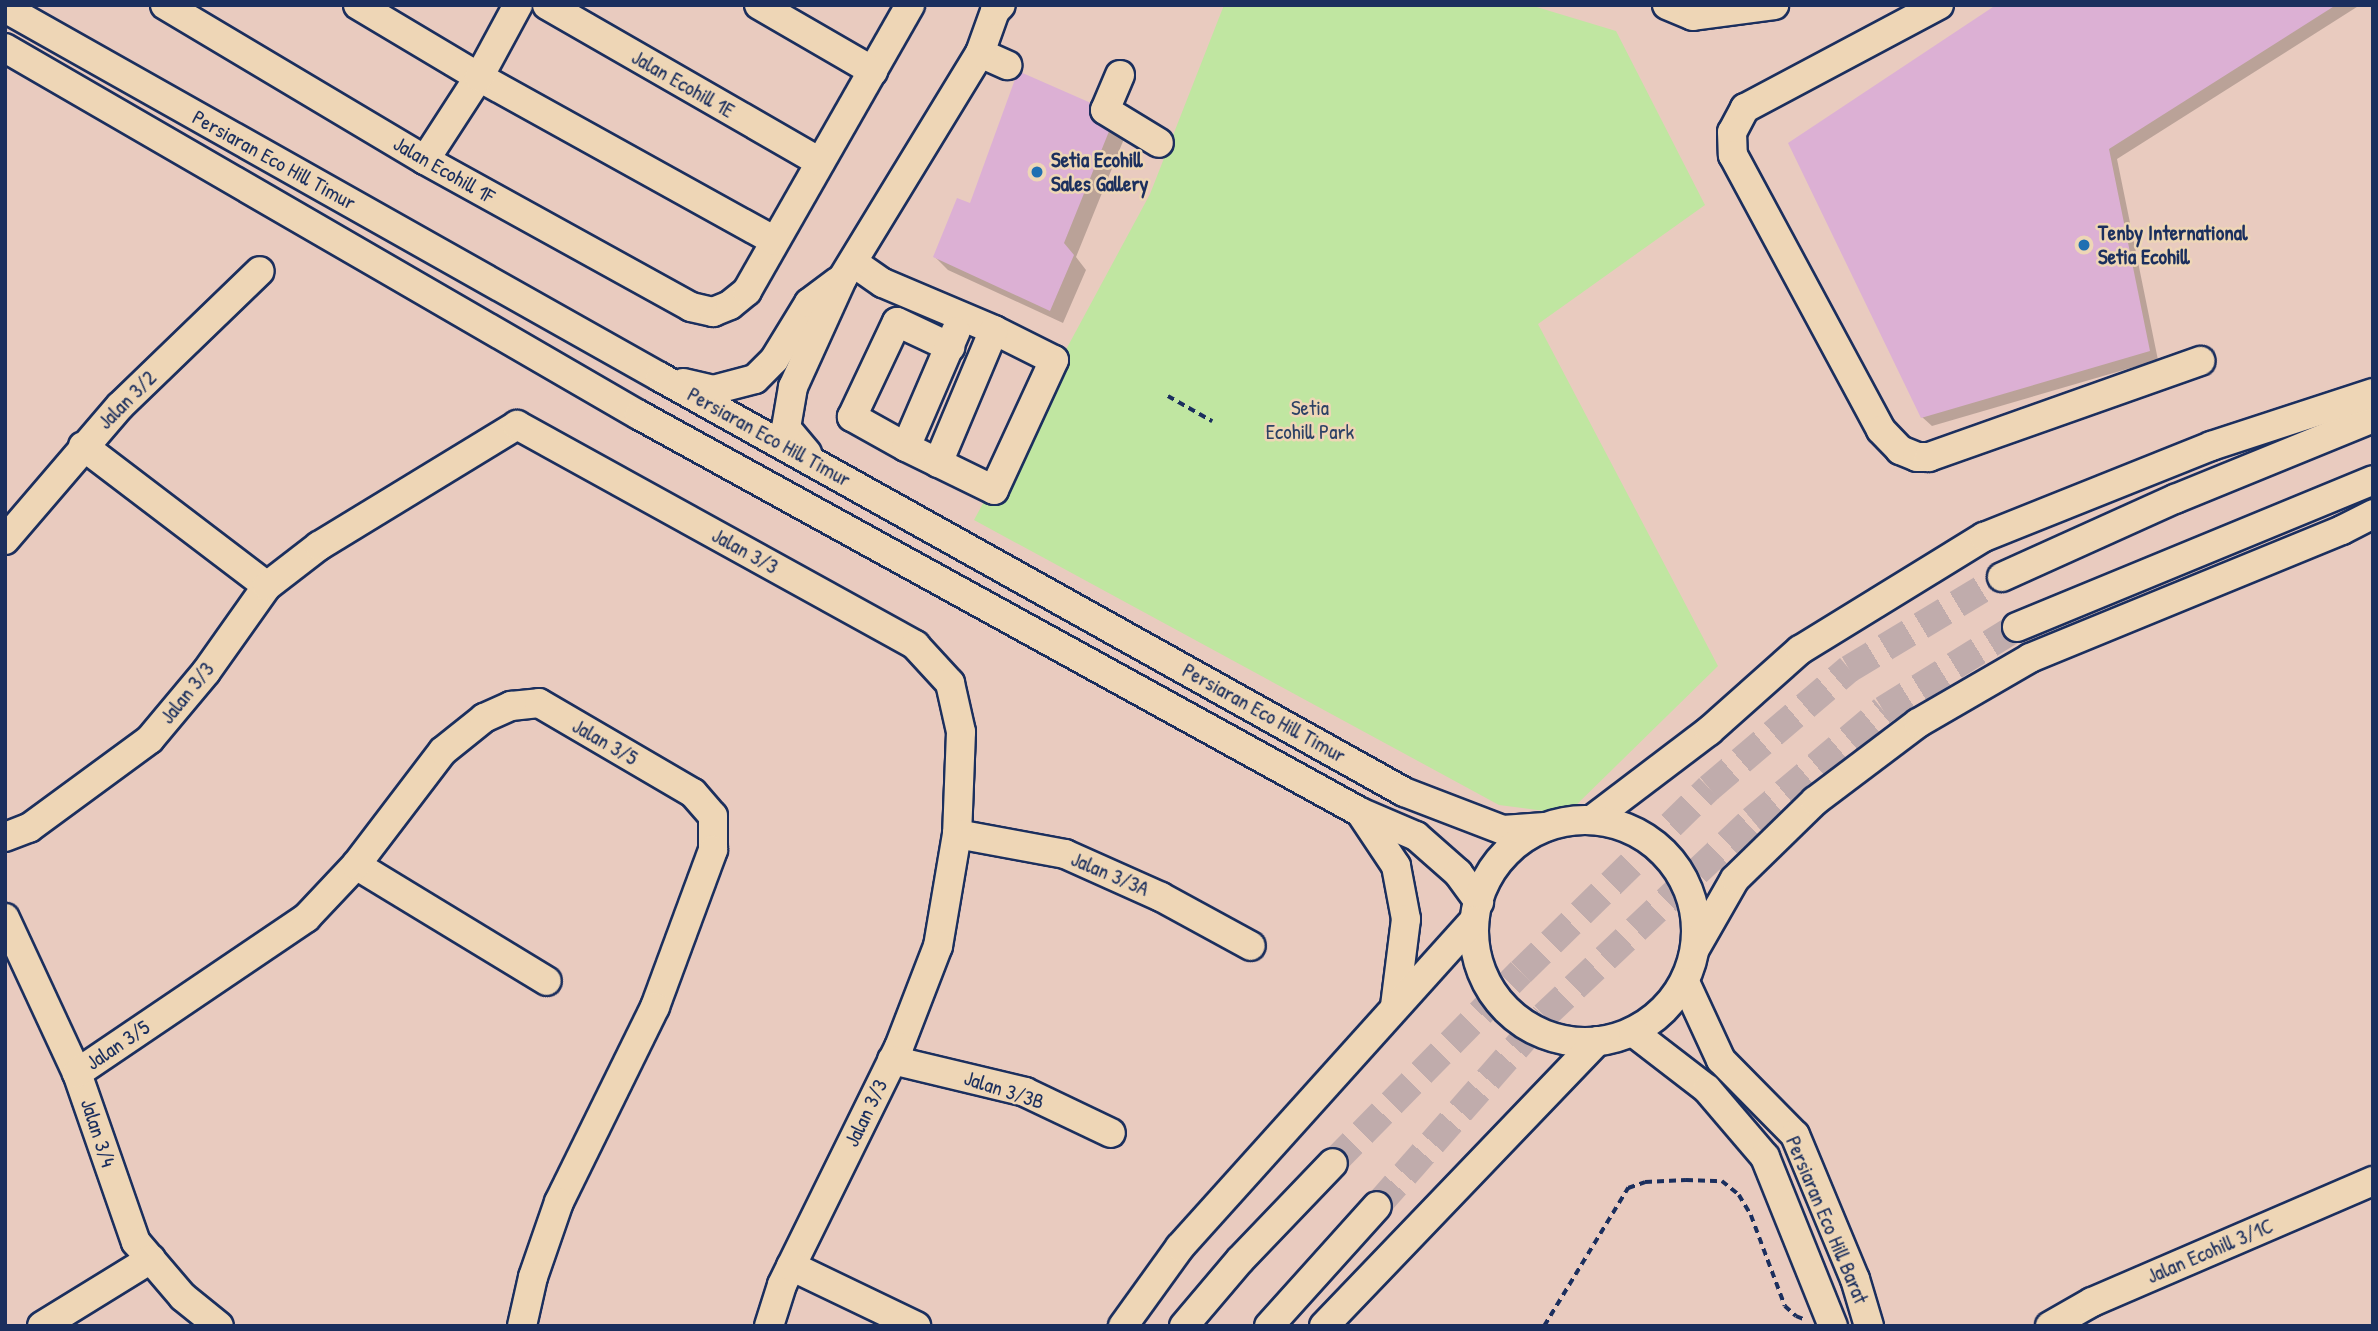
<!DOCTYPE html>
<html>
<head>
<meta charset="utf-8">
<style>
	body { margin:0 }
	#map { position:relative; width:2378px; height:1331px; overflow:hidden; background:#e9cbbf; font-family:"Patrick Hand",sans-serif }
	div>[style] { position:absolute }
	.green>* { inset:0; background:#c0e6a1 }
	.shadow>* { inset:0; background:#0003 }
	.building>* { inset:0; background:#dcb0d4 }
	.minor-tunnel>* { height:28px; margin-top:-14px; transform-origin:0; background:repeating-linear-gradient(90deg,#c0acac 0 28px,transparent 0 42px) }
	.path>* { height:3.5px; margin-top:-1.75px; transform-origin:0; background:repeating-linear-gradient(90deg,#1b2f5e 0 7px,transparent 0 12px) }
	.roads { filter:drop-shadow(2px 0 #1b2f5e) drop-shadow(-2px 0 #1b2f5e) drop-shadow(0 2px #1b2f5e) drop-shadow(0 -2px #1b2f5e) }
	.minor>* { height:28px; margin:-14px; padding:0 14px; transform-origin:14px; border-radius:14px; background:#eed6b6 }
	.minor>.ring { margin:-14px; padding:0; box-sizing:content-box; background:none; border:28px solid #eed6b6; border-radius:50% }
	.dots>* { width:19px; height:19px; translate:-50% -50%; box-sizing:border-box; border:4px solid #eed6b6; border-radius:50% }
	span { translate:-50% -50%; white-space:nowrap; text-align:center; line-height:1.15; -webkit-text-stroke:5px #eed6b6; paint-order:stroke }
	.street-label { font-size:21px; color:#1b2f5e }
	.poi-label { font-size:21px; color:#1b2f5e; font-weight:700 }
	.left { translate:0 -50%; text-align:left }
	.park-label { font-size:21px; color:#2c4165 }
	.frame { position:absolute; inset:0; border:7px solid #1b2f5e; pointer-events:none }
</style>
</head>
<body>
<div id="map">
	<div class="green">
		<div style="clip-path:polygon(1224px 5px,1530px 5px,1616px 31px,1705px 205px,1538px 324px,1718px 666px,1567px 814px,1499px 805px,974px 520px,1150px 194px)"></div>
	</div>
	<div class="shadow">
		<div style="clip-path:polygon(1999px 5px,2360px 5px,2117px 159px,2158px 360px,1932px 426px,1922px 417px)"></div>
		<div style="clip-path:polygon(1019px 73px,1128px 129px,1076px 257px,1086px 270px,1063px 323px,948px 270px,935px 257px,971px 206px)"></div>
	</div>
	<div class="building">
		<div style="clip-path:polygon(1996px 5px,2336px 5px,2109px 149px,2150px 351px,1921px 418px,1788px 143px)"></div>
		<div style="clip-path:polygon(1018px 71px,1116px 114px,1064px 243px,1074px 255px,1050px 311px,933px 257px,957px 198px,970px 203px)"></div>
	</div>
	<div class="minor-tunnel">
		<div style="left:1333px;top:1163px;width:268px;rotate:-45.5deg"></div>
		<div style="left:1521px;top:972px;width:263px;rotate:-44.4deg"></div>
		<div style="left:1709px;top:788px;width:184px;rotate:-40.4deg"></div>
		<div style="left:1849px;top:669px;width:179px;rotate:-31deg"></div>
		<div style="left:1377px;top:1206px;width:253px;rotate:-48.7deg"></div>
		<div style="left:1544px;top:1016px;width:286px;rotate:-43.3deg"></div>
		<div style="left:1752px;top:820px;width:171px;rotate:-40deg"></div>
		<div style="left:1883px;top:710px;width:158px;rotate:-31.8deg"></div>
	</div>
	<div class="path">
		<div style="left:1168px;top:396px;width:51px;rotate:29.6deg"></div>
		<div style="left:1544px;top:1326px;width:162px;rotate:-58.7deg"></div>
		<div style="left:1628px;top:1188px;width:18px;rotate:-19deg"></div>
		<div style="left:1645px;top:1182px;width:41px;rotate:-2.8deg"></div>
		<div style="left:1686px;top:1180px;width:36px;rotate:2deg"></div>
		<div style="left:1722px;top:1181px;width:22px;rotate:39deg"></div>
		<div style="left:1739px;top:1195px;width:23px;rotate:59deg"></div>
		<div style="left:1751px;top:1215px;width:97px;rotate:69.5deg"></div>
		<div style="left:1785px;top:1306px;width:15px;rotate:42deg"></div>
		<div style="left:1796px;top:1316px;width:11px;rotate:22deg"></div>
	</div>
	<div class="roads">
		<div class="minor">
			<div style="left:165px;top:5px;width:303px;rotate:30.8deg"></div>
			<div style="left:425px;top:160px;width:304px;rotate:28.9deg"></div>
			<div style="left:691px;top:307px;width:23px;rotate:13deg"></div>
			<div style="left:713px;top:312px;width:18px;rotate:-22deg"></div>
			<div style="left:730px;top:305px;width:22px;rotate:-39deg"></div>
			<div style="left:747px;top:291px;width:329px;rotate:-60.3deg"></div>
			<div style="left:358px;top:5px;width:141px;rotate:30.8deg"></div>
			<div style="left:479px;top:77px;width:338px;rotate:29deg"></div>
			<div style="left:547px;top:5px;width:315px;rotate:29.9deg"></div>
			<div style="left:759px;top:5px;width:132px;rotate:30.1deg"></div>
			<div style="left:1667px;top:5px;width:28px;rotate:23deg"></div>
			<div style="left:1693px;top:16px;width:82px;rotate:-7.7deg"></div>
			<div style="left:1939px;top:5px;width:220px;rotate:152deg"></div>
			<div style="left:1745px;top:108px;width:27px;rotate:118deg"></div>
			<div style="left:1732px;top:132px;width:23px;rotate:88deg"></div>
			<div style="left:1733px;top:155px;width:312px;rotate:61.7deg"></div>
			<div style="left:1881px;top:430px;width:28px;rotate:46deg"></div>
			<div style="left:1900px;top:450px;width:18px;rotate:22deg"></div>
			<div style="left:1917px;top:457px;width:12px"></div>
			<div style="left:1929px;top:457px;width:288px;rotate:-19.5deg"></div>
			<div style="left:5px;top:8px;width:752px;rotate:29.4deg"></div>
			<div style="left:660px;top:377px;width:852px;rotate:29.15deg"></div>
			<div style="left:1404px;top:792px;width:106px;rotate:21deg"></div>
			<div style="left:1503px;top:830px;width:42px;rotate:-4.1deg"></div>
			<div style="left:5px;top:48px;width:733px;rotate:30.07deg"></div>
			<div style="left:639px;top:415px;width:823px;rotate:28.84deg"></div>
			<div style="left:1360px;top:812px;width:61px;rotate:23.2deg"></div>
			<div style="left:1416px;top:836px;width:56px;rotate:41.4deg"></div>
			<div style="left:1458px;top:873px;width:36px;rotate:54deg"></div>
			<div style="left:980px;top:53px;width:30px;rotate:24deg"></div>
			<div style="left:1120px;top:75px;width:38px;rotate:113deg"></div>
			<div style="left:1105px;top:110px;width:63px;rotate:31.4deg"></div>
			<div style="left:425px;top:160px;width:99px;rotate:-57deg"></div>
			<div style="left:479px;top:77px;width:82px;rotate:-61.6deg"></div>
			<div style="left:854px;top:263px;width:35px;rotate:35deg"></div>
			<div style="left:883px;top:283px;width:121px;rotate:22.9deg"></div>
			<div style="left:994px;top:330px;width:67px;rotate:26.6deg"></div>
			<div style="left:1054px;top:360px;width:143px;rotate:114.8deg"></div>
			<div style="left:994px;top:490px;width:98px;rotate:-154deg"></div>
			<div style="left:906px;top:447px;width:62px;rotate:-150.9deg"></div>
			<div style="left:852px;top:417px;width:105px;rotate:-64.7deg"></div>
			<div style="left:897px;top:322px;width:59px;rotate:25.3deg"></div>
			<div style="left:683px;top:383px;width:31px;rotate:13deg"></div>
			<div style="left:713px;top:390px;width:43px;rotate:-14.7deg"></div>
			<div style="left:755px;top:379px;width:27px;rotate:-45deg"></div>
			<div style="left:774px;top:360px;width:67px;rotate:-58.4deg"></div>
			<div style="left:809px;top:303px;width:36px;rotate:-37deg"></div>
			<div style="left:83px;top:446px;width:231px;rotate:37.3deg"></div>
			<div style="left:906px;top:447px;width:126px;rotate:-66.7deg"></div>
			<div style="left:807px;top:453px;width:33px;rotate:-130deg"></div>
			<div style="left:786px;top:428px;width:42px;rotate:-80.3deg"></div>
			<div style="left:793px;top:387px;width:119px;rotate:-65.6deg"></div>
			<div style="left:842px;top:279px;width:265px;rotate:-58.6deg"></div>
			<div style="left:980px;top:53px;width:45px;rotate:-70.3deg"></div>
			<div style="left:995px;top:11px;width:8px;rotate:-45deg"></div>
			<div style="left:938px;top:463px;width:144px;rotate:-67.2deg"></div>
			<div style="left:5px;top:540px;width:177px;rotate:-49.4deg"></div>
			<div style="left:120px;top:406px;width:194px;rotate:-44deg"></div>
			<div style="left:2002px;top:577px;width:190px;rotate:-24.3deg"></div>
			<div style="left:2175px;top:499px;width:214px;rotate:-22.2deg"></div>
			<div style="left:2017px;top:627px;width:385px;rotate:-22.4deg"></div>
			<div style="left:1360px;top:812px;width:65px;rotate:56.3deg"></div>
			<div style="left:1396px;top:866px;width:54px;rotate:79.3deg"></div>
			<div style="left:1406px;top:919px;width:88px;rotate:97.2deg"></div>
			<div style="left:1593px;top:819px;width:146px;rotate:-37.2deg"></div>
			<div style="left:1709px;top:731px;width:122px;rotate:-41.7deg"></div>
			<div style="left:1800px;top:650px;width:216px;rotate:-31.6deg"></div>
			<div style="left:1984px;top:537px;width:245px;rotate:-21.8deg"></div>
			<div style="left:2211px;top:446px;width:170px;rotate:-18.1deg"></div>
			<div class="ring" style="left:1474px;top:820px;width:194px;height:194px"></div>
			<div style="left:957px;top:834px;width:110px;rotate:10.5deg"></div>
			<div style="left:1065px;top:854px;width:105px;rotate:24.1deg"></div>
			<div style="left:1161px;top:897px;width:102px;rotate:28.6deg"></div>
			<div style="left:5px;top:837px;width:26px;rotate:-21deg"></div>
			<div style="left:29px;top:828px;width:150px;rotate:-36.3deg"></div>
			<div style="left:150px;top:739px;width:87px;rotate:-50.1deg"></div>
			<div style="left:206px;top:672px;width:105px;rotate:-54.7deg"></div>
			<div style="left:267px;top:586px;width:66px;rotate:-37.6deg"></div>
			<div style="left:319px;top:546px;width:232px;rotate:-31.4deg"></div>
			<div style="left:517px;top:425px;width:455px;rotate:28.9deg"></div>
			<div style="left:915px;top:645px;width:52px;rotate:47.4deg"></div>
			<div style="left:950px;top:683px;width:50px;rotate:77.3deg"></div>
			<div style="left:961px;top:732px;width:102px;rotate:92.2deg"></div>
			<div style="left:957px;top:834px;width:114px;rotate:99.6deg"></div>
			<div style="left:938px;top:946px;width:108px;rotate:111.1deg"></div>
			<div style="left:899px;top:1047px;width:265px;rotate:116.2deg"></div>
			<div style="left:782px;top:1285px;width:43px;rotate:107.6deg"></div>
			<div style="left:356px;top:865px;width:223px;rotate:31.3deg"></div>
			<div style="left:5px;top:918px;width:171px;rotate:65.1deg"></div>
			<div style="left:77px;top:1073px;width:179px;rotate:70.8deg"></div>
			<div style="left:136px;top:1242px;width:72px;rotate:49.5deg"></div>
			<div style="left:183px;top:1297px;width:46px;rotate:38.9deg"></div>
			<div style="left:1696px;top:947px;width:78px;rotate:-60.2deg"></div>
			<div style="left:1735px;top:879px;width:112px;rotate:-44.3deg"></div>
			<div style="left:1815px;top:801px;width:129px;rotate:-37.1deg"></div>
			<div style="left:1918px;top:723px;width:129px;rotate:-30.1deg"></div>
			<div style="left:2030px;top:658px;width:337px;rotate:-22.3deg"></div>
			<div style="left:2342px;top:530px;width:35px;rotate:-27deg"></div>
			<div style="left:1685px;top:982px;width:86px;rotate:65.2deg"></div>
			<div style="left:1721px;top:1060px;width:105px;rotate:45.4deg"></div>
			<div style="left:1795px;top:1135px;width:156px;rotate:67.4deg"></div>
			<div style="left:1855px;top:1279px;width:49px;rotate:73.4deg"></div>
			<div style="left:1633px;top:1032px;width:93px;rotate:37.6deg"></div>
			<div style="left:1707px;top:1089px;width:89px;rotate:49.5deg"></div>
			<div style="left:1765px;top:1157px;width:182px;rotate:68.1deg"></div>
			<div style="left:892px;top:1060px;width:137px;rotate:13.5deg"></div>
			<div style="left:1025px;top:1092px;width:95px;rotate:25.5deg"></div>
			<div style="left:77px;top:1073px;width:277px;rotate:-34.1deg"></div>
			<div style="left:306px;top:918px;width:73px;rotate:-46.7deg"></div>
			<div style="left:356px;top:865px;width:143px;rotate:-52.7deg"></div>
			<div style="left:443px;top:751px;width:53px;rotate:-38.8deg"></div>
			<div style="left:484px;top:718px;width:30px;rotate:-24deg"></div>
			<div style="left:511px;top:706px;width:28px;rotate:-6deg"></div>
			<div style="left:539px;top:703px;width:178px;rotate:30.3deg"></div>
			<div style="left:693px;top:793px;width:30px;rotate:49deg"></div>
			<div style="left:713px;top:816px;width:34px;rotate:90deg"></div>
			<div style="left:713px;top:850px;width:167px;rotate:110.3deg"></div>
			<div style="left:655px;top:1007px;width:217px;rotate:116.2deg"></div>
			<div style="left:559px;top:1202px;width:79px;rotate:109.1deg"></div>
			<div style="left:533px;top:1277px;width:50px;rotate:102.7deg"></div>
			<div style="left:791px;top:1266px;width:139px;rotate:25.6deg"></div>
			<div style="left:42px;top:1326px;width:128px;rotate:-31.6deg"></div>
			<div style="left:1123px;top:1326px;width:97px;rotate:-54.2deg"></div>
			<div style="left:1180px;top:1247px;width:439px;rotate:-48deg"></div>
			<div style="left:1184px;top:1326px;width:87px;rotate:-49.7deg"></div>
			<div style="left:1240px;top:1260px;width:134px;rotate:-46.2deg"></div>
			<div style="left:1269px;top:1326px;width:161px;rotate:-48deg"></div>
			<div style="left:1324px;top:1326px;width:395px;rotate:-46.2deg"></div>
			<div style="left:2050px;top:1326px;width:48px;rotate:-29.7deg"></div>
			<div style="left:2092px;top:1302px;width:306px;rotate:-23.3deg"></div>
		</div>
	</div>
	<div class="dots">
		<div style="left:1037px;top:172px;background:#1f6fb2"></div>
		<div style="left:2084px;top:245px;background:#1f6fb2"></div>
	</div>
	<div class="street-label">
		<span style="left:683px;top:84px;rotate:30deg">Jalan Ecohill 1E</span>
		<span style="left:274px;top:160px;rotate:29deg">Persiaran Eco Hill Timur</span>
		<span style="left:444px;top:170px;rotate:30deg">Jalan Ecohill 1F</span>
		<span style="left:127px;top:400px;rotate:-45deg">Jalan 3/2</span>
		<span style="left:769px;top:437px;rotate:29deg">Persiaran Eco Hill Timur</span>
		<span style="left:745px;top:551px;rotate:29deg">Jalan 3/3</span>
		<span style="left:187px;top:693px;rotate:-51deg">Jalan 3/3</span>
		<span style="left:1264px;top:713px;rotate:29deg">Persiaran Eco Hill Timur</span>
		<span style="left:605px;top:742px;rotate:30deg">Jalan 3/5</span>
		<span style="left:1110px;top:874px;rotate:23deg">Jalan 3/3A</span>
		<span style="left:118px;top:1045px;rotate:-34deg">Jalan 3/5</span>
		<span style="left:1004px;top:1090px;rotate:18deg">Jalan 3/3B</span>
		<span style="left:866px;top:1113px;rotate:-64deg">Jalan 3/3</span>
		<span style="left:98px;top:1133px;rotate:72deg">Jalan 3/4</span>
		<span style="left:1827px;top:1220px;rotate:67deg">Persiaran Eco Hill Barat</span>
		<span style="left:2210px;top:1251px;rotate:-23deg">Jalan Ecohill 3/1C</span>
	</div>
	<div class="poi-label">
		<span class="left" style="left:1051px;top:172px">Setia Ecohill<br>Sales Gallery</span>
		<span class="left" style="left:2098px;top:245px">Tenby International<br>Setia Ecohill</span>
	</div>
	<div class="park-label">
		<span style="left:1310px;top:420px">Setia<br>Ecohill Park</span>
	</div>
	<div class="frame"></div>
</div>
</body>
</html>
